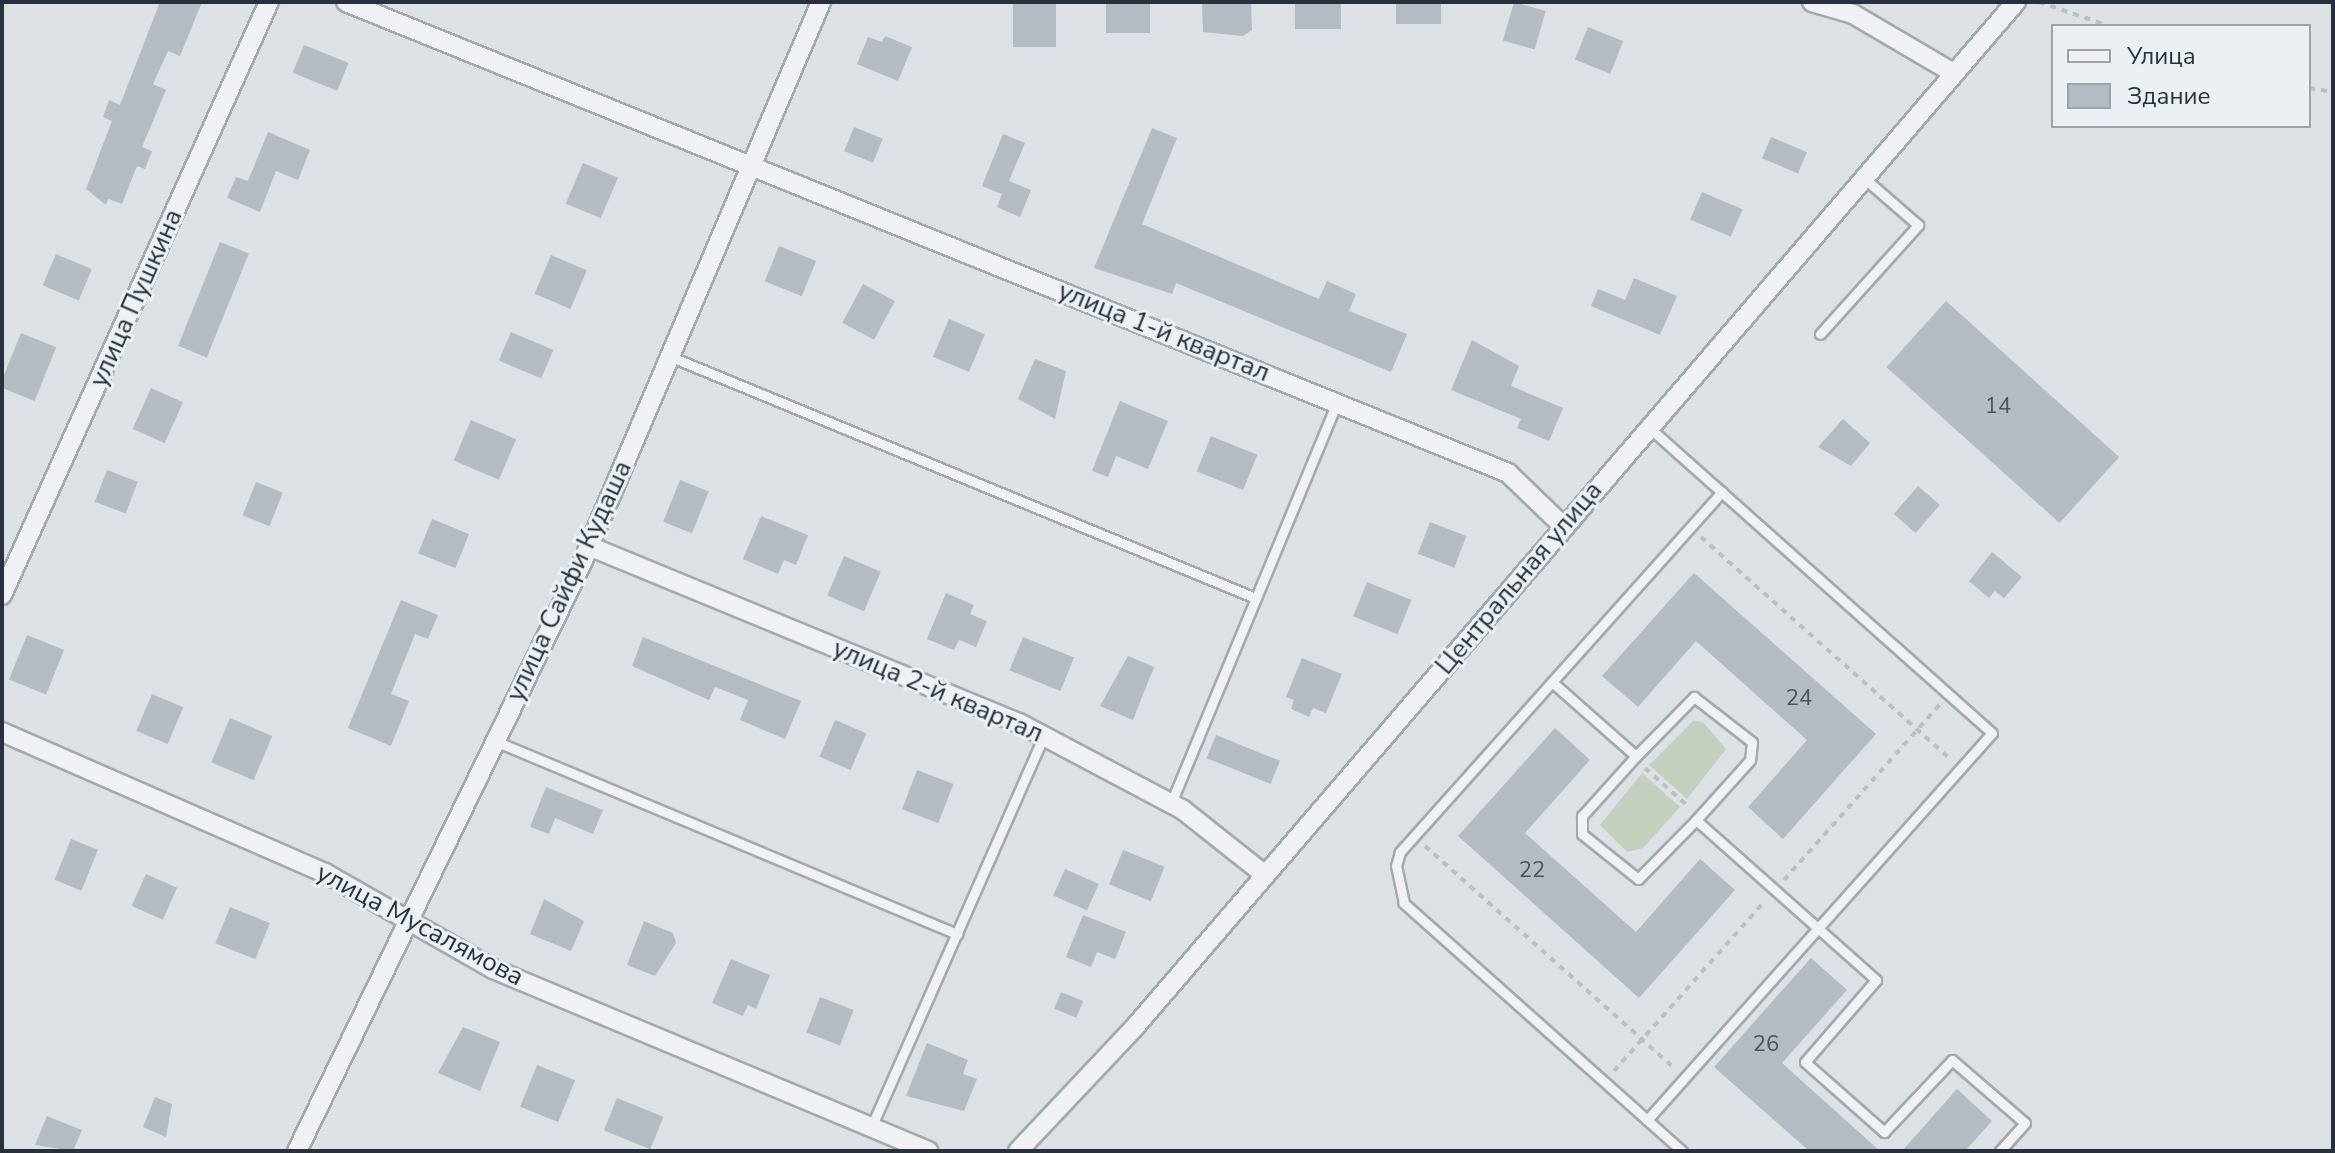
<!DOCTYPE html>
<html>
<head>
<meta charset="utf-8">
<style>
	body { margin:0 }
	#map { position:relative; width:2335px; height:1153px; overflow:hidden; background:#dce1e6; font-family:"Nunito Sans",sans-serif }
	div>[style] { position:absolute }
	.green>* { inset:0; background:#c5cfbd }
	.building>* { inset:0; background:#b4bbc2; transform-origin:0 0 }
	.path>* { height:4px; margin-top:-2px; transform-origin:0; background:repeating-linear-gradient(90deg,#bbbfc4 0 6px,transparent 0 12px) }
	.roads { filter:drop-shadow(2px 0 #a2a9af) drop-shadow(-2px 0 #a2a9af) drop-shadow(0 2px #a2a9af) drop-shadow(0 -2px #a2a9af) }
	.service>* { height:9px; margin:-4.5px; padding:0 4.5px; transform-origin:4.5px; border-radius:4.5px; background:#eff1f4 }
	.minor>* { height:18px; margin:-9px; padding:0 9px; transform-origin:9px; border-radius:9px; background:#eff1f4 }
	span { translate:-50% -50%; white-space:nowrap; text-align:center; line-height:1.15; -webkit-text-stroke:6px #ebf0f4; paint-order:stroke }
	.number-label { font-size:22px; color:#4a545d }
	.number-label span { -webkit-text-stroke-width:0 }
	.street-label { font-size:26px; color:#26313b }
	.frame { position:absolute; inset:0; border:4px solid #26313b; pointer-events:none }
	.legend { position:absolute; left:2051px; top:24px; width:260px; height:104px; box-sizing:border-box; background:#ebf0f4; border:2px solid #9ca4aa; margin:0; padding:10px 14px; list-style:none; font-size:24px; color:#26313b }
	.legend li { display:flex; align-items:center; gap:16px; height:40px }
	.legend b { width:40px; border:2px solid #9ca4aa }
</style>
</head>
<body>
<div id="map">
	<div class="green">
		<div style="clip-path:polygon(1693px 721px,1703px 722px,1726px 749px,1687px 799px,1649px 765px)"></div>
		<div style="clip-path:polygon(1642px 773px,1680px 807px,1643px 848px,1627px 852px,1600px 825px)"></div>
	</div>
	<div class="building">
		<div style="clip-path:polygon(160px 2px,202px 2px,180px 56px,168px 51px,153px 84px,166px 90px,142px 147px,152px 151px,145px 169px,137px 166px,122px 204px,108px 199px,106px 205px,86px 189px,112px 121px,103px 117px,109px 100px,120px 105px)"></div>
		<div style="left:1013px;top:2px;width:43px;height:45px"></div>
		<div style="left:1106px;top:2px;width:44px;height:31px"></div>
		<div style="clip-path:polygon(1202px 2px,1251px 2px,1252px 30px,1243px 36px,1203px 32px)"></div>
		<div style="left:1295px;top:2px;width:46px;height:27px"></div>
		<div style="left:1396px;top:2px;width:45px;height:22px"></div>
		<div style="left:1514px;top:2px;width:33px;height:40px;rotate:16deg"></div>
		<div style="left:1588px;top:27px;width:38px;height:35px;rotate:22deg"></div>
		<div style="clip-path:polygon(885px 36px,912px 47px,898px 81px,857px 64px,868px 37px,882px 42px)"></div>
		<div style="left:304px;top:45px;width:48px;height:30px;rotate:22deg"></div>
		<div style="left:854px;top:127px;width:31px;height:26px;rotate:22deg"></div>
		<div style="clip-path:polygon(1152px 128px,1177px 138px,1142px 224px,1319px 299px,1327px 281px,1356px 294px,1349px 311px,1407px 334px,1391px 372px,1176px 283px,1172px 294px,1094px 268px)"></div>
		<div style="clip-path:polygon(268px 132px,310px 150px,298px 180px,276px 171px,260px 212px,227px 198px,236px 177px,248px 181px)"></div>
		<div style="clip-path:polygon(1003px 134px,1025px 143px,1009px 181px,1031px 190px,1020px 217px,997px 207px,1002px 194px,982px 186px)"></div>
		<div style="left:1771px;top:137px;width:39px;height:23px;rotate:23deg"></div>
		<div style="left:583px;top:163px;width:38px;height:44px;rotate:23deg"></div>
		<div style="left:1702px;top:192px;width:44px;height:30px;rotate:23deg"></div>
		<div style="left:220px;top:242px;width:31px;height:112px;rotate:22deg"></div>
		<div style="left:779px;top:246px;width:40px;height:38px;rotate:22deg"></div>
		<div style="left:56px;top:254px;width:39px;height:34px;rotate:23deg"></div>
		<div style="left:551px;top:255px;width:39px;height:42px;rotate:23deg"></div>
		<div style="clip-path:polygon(1634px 278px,1677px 296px,1660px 335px,1591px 306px,1598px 289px,1625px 300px)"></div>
		<div style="left:863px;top:284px;width:36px;height:44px;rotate:28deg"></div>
		<div style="left:1946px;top:301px;width:233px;height:89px;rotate:42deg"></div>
		<div style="left:949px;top:319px;width:39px;height:41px;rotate:23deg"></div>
		<div style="left:511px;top:332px;width:46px;height:31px;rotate:23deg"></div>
		<div style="left:21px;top:333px;width:38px;height:58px;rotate:22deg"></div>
		<div style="clip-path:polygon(1472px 340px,1519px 366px,1511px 386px,1563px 408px,1549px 441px,1517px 428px,1521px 419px,1451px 390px)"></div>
		<div style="clip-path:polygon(1035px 359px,1066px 371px,1055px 419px,1018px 399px)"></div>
		<div style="left:151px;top:388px;width:35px;height:45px;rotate:24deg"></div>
		<div style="clip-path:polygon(1120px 401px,1168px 421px,1148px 469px,1116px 456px,1108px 477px,1092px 471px)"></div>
		<div style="clip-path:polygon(1843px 419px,1870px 443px,1851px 466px,1818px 447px)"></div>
		<div style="left:471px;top:420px;width:49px;height:44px;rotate:23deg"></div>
		<div style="left:1211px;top:436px;width:50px;height:38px;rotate:22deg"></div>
		<div style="left:107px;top:470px;width:33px;height:34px;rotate:21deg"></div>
		<div style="left:680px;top:480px;width:31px;height:45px;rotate:22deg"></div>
		<div style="left:256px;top:482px;width:29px;height:36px;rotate:22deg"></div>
		<div style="left:1918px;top:486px;width:29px;height:37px;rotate:41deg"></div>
		<div style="clip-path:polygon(761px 516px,808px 535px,796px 565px,784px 560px,778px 574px,743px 559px)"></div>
		<div style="left:432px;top:519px;width:40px;height:37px;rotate:22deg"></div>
		<div style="left:1430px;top:522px;width:39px;height:34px;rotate:21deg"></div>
		<div style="clip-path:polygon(1992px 552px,2022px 577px,2004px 598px,1995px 591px,1989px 598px,1969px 581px)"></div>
		<div style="left:844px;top:556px;width:40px;height:43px;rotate:23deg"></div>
		<div style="clip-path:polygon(1694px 573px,1876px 734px,1783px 839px,1748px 807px,1807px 740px,1696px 641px,1638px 707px,1602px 676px)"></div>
		<div style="left:1367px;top:582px;width:48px;height:37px;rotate:22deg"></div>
		<div style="clip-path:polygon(946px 593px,974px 605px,970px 614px,987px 621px,976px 647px,959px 640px,954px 650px,927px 639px)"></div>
		<div style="clip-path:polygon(401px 600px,438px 615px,428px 639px,415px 634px,391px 694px,409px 701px,391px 746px,348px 728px)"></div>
		<div style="left:27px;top:635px;width:40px;height:48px;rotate:22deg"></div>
		<div style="clip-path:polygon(643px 637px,801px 701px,785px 739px,740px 720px,748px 700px,715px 687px,709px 700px,632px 666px)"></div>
		<div style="left:1023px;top:637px;width:55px;height:36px;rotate:22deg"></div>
		<div style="clip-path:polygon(1128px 656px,1154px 667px,1133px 720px,1100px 706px)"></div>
		<div style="clip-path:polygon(1302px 658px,1342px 674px,1326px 713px,1313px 708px,1309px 717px,1291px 709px,1294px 700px,1286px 697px)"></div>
		<div style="left:152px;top:694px;width:34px;height:40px;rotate:23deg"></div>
		<div style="left:230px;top:718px;width:46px;height:48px;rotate:23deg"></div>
		<div style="left:835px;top:720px;width:34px;height:40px;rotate:23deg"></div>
		<div style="clip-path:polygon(1555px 728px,1590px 760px,1525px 833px,1636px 932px,1700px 859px,1735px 890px,1639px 998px,1458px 836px)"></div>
		<div style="left:1216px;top:735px;width:69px;height:25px;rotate:22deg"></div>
		<div style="left:917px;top:770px;width:39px;height:42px;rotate:21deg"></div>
		<div style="clip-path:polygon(546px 787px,603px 810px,593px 834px,555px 818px,549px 834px,530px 827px)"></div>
		<div style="left:71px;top:839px;width:29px;height:44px;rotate:22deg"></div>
		<div style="left:1123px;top:850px;width:45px;height:37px;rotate:22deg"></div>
		<div style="left:1065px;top:869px;width:37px;height:29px;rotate:24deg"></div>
		<div style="left:146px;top:874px;width:34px;height:35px;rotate:24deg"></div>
		<div style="clip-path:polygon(544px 899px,584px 921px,571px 951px,530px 934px)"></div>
		<div style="left:230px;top:907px;width:43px;height:39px;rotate:22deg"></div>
		<div style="clip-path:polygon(1083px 915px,1126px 932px,1115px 959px,1097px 952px,1091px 967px,1066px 957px)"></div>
		<div style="clip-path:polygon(644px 921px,673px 933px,676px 943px,655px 976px,627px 965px)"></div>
		<div style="clip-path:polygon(1811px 958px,1847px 990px,1782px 1063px,1880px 1151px,1809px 1151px,1714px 1067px)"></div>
		<div style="clip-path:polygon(731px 959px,770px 975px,756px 1009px,748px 1005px,743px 1016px,712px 1003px)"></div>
		<div style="left:1061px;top:992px;width:24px;height:18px;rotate:22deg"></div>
		<div style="left:820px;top:997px;width:36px;height:38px;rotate:21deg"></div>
		<div style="clip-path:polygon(463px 1027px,500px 1042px,480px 1091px,438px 1073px)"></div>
		<div style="clip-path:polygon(927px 1043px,968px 1060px,963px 1074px,977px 1079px,964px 1111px,906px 1096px)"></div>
		<div style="left:537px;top:1065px;width:41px;height:45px;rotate:22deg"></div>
		<div style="clip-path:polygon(1957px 1089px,1992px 1121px,1965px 1151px,1902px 1151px)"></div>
		<div style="clip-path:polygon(155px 1097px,172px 1104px,166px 1137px,143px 1127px)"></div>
		<div style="left:617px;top:1098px;width:50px;height:35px;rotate:22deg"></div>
		<div style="clip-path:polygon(47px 1116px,82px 1130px,73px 1151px,35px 1145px)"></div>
	</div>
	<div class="path">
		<div style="left:2039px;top:2px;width:74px;rotate:18.9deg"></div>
		<div style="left:2309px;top:88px;width:24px;rotate:9deg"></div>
		<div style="left:1701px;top:537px;width:335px;rotate:41.7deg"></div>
		<div style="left:1645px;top:768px;width:59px;rotate:41.6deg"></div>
		<div style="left:1425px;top:846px;width:335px;rotate:41.7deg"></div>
		<div style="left:1784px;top:880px;width:235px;rotate:-48.4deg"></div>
		<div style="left:1614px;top:1071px;width:227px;rotate:-48.4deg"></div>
	</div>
	<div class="roads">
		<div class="service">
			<div style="left:1820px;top:334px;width:147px;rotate:-48deg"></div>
			<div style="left:1918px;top:225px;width:72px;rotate:-139deg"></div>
			<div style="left:669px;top:356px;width:632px;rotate:22.42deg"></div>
			<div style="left:1552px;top:682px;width:112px;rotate:41.4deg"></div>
			<div style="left:1636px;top:756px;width:81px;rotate:132deg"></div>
			<div style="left:1582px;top:816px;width:18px;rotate:90deg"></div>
			<div style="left:1582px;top:834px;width:72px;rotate:38.8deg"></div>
			<div style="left:1638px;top:879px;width:83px;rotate:-45.5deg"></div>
			<div style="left:1696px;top:820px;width:241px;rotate:41.6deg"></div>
			<div style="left:1876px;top:980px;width:108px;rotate:130.9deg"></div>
			<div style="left:1805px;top:1062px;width:106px;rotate:41.5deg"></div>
			<div style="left:1884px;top:1132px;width:99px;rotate:-46.6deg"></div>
			<div style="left:1952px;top:1060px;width:96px;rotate:40.8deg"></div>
			<div style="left:2025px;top:1123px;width:38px;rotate:132deg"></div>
			<div style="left:495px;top:741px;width:501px;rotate:22.67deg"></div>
			<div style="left:1636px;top:756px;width:83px;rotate:-45.5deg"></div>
			<div style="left:1694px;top:697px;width:73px;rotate:37.8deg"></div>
			<div style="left:1752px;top:742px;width:18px;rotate:96deg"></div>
			<div style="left:1750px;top:760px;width:81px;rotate:132deg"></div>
			<div style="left:1171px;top:803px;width:432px;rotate:-67.5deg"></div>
			<div style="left:1647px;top:1120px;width:518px;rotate:-48.28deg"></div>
			<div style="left:1992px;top:733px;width:461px;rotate:-138.3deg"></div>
			<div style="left:873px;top:1123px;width:423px;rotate:-66.2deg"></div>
			<div style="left:1682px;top:1151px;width:373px;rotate:-138.3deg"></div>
			<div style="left:1404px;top:903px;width:38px;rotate:-102deg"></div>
			<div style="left:1396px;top:866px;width:15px;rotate:-74deg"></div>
			<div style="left:1400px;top:852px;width:483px;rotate:-48.2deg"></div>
		</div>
		<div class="minor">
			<div style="left:346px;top:2px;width:1254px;rotate:22.06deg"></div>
			<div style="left:1508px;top:473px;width:76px;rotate:43.9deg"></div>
			<div style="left:1812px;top:2px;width:43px;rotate:16.3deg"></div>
			<div style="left:1853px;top:14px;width:113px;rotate:30.4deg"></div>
			<div style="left:589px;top:546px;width:465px;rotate:22.4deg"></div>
			<div style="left:1019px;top:723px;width:186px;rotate:27.9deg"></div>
			<div style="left:1183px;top:810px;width:105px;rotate:38.4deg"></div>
			<div style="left:2px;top:595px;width:650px;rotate:-65.76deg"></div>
			<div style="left:2px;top:732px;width:352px;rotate:23.6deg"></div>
			<div style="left:325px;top:873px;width:193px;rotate:29.7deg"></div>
			<div style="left:493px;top:969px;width:472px;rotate:22.7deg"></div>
			<div style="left:297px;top:1151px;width:653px;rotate:-64.14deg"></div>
			<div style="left:582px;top:563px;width:610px;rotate:-66.92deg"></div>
			<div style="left:1018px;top:1151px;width:169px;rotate:-46.7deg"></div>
			<div style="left:1134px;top:1028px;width:1353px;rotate:-49.32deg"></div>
		</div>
	</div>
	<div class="number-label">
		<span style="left:1998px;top:407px">14</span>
		<span style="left:1799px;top:699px">24</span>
		<span style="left:1532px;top:871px">22</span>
		<span style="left:1766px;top:1045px">26</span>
	</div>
	<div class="street-label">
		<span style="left:136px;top:298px;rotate:-66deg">улица Пушкина</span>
		<span style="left:1164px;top:332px;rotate:22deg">улица 1-й квартал</span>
		<span style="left:1519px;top:578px;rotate:-50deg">Центральная улица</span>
		<span style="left:569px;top:581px;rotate:-65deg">улица Сайфи Кудаша</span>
		<span style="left:938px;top:691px;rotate:23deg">улица 2-й квартал</span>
		<span style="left:420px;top:925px;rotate:28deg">улица Мусалямова</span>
	</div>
	<div class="frame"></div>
	<ul class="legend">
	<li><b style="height:10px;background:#eff1f4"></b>Улица</li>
	<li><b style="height:22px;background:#b4bbc2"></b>Здание</li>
	</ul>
</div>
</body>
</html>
